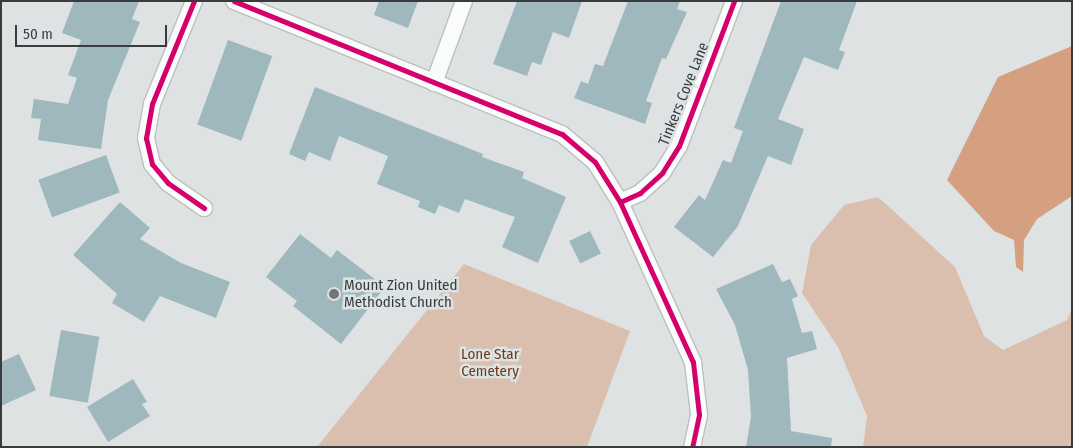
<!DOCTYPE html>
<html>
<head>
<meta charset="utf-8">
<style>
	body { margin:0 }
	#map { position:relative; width:1073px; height:448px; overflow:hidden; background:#dee2e3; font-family:"Fira Sans Condensed",sans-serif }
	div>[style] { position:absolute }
	.green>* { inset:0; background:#dabfaf }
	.water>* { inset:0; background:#d4a080 }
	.building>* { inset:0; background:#9eb8be; transform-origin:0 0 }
	.roads { filter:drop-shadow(1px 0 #bcbfc0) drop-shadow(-1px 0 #bcbfc0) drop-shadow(0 1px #bcbfc0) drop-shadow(0 -1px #bcbfc0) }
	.street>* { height:16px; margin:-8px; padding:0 8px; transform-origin:8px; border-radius:8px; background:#fafbfb }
	.cycleway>* { height:5px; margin:-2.5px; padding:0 2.5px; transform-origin:2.5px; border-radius:2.5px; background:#d6006c }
	.dots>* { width:14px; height:14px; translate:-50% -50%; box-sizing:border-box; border:2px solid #dce3e5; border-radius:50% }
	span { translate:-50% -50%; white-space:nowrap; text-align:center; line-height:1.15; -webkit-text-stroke:5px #dce3e5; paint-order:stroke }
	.street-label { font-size:15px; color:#393c3c }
	.poi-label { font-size:15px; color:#393c3c }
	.left { translate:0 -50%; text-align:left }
	.park-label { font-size:15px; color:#6e3b1a }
	.frame { position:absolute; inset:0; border:2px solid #393c3c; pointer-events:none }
	.scale { position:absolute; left:15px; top:25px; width:152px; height:22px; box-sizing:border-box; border:2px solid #393c3c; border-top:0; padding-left:6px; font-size:15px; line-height:18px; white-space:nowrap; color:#393c3c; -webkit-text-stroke:4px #dce3e5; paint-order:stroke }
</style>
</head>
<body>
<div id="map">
	<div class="green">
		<div style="clip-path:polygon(878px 197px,955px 267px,984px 336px,1003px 350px,1067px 320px,1072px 309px,1072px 447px,863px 447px,867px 416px,838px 347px,802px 293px,811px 245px,844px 205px)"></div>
		<div style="clip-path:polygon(464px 264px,630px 331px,587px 447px,317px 447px)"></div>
	</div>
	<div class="water">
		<div style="clip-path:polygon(1072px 46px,1072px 196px,1037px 219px,1024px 240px,1023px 272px,1016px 267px,1014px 240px,994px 231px,947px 180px,998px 77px)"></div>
	</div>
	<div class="building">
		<div style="clip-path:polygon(74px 1px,139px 1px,132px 19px,140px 22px,108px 100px,101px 149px,38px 140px,41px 119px,31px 118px,34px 99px,68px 104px,77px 78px,68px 75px,81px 40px,62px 33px)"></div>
		<div style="clip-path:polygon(379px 1px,418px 1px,408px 28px,374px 15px)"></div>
		<div style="clip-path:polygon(517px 1px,582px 1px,569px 38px,553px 32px,541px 65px,532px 62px,527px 76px,493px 64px)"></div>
		<div style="clip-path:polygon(628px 1px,680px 1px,677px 9px,687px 12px,666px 59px,662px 58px,646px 101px,652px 103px,645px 124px,574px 98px,581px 81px,588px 84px,595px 64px,603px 66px)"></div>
		<div style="clip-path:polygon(781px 1px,857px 1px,839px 50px,845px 52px,838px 70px,804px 57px,778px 119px,804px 129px,791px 165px,768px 156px,738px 226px,713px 257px,674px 227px,699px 195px,705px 200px,723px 160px,731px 163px,743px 131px,734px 128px)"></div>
		<div style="left:228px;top:40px;width:47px;height:90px;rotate:20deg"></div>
		<div style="clip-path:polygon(315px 87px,483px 154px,482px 157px,524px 172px,522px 178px,566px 197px,538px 263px,502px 247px,515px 217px,465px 199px,459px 213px,439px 205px,435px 214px,418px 207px,420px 201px,377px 184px,388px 156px,339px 136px,330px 161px,309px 152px,305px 161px,289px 154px)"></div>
		<div style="left:106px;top:155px;width:40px;height:72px;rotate:70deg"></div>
		<div style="clip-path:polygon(120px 202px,150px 228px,140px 239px,181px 263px,230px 282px,216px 318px,160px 296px,144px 322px,112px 303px,117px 294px,73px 255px)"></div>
		<div style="left:590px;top:231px;width:25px;height:23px;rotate:64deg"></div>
		<div style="clip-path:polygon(300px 234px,331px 258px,337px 250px,385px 287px,341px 344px,293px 306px,297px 301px,266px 277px)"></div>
		<div style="clip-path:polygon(773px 264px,782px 282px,790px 279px,798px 296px,792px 299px,802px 333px,812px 331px,817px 349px,787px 358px,791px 431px,832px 438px,831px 447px,746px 447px,751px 417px,748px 370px,735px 325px,716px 289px)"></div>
		<div style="left:61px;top:330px;width:39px;height:67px;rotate:10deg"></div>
		<div style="clip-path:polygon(19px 354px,36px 390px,1px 406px,1px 362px)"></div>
		<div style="clip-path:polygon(133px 379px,147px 402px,142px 404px,150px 416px,108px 442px,87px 407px)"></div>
	</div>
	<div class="roads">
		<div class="street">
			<div style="left:194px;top:1px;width:111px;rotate:112.2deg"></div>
			<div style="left:152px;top:104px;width:35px;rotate:100deg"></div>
			<div style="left:146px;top:138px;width:27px;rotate:77deg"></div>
			<div style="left:152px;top:164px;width:25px;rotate:50deg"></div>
			<div style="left:168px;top:183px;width:44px;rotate:34.8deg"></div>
			<div style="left:234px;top:1px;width:354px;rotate:22.1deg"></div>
			<div style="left:562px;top:134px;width:43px;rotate:40.3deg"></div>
			<div style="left:595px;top:162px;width:47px;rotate:58deg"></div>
			<div style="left:620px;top:202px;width:176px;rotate:65.5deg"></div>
			<div style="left:693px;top:362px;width:53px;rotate:83.5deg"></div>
			<div style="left:699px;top:415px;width:33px;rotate:102deg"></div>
			<div style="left:434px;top:83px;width:87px;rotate:-69.9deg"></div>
			<div style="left:620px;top:202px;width:22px;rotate:-24deg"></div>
			<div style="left:640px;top:193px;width:30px;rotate:-42deg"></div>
			<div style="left:662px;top:173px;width:32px;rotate:-58deg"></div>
			<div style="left:679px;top:146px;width:155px;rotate:-69.2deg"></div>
		</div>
	</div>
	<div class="cycleway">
		<div style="left:194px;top:1px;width:111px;rotate:112.2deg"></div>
		<div style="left:152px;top:104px;width:35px;rotate:100deg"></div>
		<div style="left:146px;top:138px;width:27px;rotate:77deg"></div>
		<div style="left:152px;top:164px;width:25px;rotate:50deg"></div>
		<div style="left:168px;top:183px;width:44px;rotate:34.8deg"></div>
		<div style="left:234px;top:1px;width:354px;rotate:22.1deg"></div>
		<div style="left:562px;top:134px;width:43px;rotate:40.3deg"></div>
		<div style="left:595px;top:162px;width:47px;rotate:58deg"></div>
		<div style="left:620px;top:202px;width:176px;rotate:65.5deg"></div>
		<div style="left:693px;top:362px;width:53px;rotate:83.5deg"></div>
		<div style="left:699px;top:415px;width:33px;rotate:102deg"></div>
		<div style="left:620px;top:202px;width:22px;rotate:-24deg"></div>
		<div style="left:640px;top:193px;width:30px;rotate:-42deg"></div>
		<div style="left:662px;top:173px;width:32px;rotate:-58deg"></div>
		<div style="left:679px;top:146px;width:155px;rotate:-69.2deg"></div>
	</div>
	<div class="dots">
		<div style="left:334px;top:294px;background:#737676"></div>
	</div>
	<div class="street-label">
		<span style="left:684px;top:94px;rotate:-68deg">Tinkers Cove Lane</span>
	</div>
	<div class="poi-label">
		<span class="left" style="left:344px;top:294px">Mount Zion United<br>Methodist Church</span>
	</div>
	<div class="park-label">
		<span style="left:490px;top:363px">Lone Star<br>Cemetery</span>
	</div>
	<div class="frame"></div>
	<div class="scale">50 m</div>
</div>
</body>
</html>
